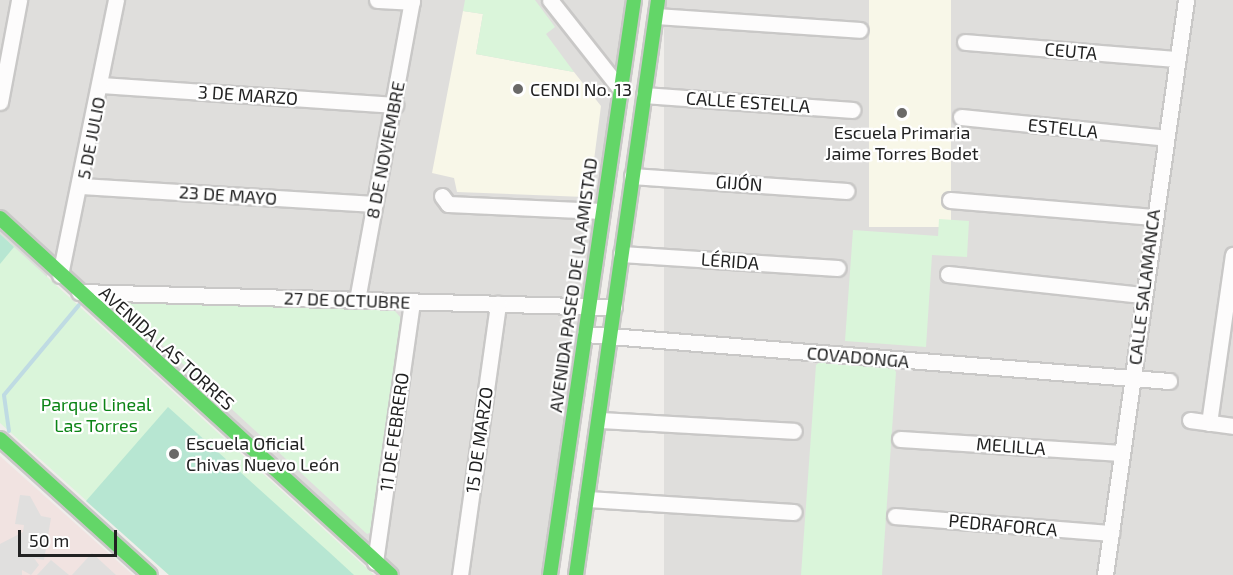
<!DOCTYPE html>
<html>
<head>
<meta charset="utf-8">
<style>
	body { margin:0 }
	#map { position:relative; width:1233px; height:575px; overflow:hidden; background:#f0eeeb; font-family:"Exo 2",sans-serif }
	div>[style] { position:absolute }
	.residential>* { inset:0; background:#dfdedc; transform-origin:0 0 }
	.commercial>* { inset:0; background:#f1e3e1 }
	.education>* { inset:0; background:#f8f7e8; transform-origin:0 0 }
	.park>* { inset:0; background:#daf5da }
	.pitch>* { inset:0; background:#b7e6d2 }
	.parking>* { inset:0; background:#e0dfde }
	.stream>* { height:4px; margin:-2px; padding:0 2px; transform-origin:2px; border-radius:2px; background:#bfdbe3 }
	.roads { filter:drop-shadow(2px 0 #c9c8c7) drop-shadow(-2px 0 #c9c8c7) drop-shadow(0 2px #c9c8c7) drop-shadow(0 -2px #c9c8c7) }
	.street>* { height:15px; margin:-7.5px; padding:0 7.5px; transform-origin:7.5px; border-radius:7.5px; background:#fdfcfc }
	.fast>* { height:14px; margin:-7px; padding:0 7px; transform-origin:7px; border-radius:7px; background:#63d668 }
	.dots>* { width:16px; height:16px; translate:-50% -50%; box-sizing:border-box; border:3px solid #fff; border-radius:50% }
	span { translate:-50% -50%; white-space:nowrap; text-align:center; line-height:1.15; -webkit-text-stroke:4.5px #fff; paint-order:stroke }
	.street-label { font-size:18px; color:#222 }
	.poi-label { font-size:18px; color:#222 }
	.left { translate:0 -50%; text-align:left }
	.park-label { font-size:18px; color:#0c8416 }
	.scale { position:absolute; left:18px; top:530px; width:99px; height:27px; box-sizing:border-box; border:3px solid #222; border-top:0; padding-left:8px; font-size:18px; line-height:21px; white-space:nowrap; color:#222; -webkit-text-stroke:4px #fff; paint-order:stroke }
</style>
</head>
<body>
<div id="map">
	<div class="residential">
		<div style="clip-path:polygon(0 0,629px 0,547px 575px,393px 575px,67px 277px,83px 129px,57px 252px,0 390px)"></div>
		<div style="left:664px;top:0;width:569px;height:582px"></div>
	</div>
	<div class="commercial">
		<div style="clip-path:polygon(0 456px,133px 575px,0 575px)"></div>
	</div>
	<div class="education">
		<div style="left:869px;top:0;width:82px;height:227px"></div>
		<div style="clip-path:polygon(463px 11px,483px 14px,476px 54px,574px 72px,601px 106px,590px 191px,585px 197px,457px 192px,454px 178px,432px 173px)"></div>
	</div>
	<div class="park">
		<div style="clip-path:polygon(465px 0,535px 0,555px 27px,546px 34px,574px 72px,476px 54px,483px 14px,463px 11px)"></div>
		<div style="clip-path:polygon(939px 219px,969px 221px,967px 257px,932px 255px,926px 347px,845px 341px,853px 230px,938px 236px)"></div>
		<div style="clip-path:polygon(0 234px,374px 575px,169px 575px,0 423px)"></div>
		<div style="clip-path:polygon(121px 296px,394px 310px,401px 318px,374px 531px,367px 534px,117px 303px)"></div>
		<div style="clip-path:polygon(821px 361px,892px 366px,896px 372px,882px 575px,801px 575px,816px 365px)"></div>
	</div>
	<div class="pitch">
		<div style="clip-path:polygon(0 234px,14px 247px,0 264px)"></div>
		<div style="clip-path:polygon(168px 407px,329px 552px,354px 575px,169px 575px,86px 501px)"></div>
	</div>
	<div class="parking">
		<div style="clip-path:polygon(20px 495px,30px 496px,41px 516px,51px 518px,44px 560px,34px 558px,39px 565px,31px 575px,22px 570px,22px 575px,0 575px,0 544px,23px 532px,24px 525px,15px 524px)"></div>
		<div style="clip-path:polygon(92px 553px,116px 575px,72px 575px)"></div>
		<div style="clip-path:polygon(51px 560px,69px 575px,37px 575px)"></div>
	</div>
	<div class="stream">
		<div style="left:9px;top:431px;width:36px;rotate:-98deg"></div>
		<div style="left:4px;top:395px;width:117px;rotate:-50.2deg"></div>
	</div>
	<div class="roads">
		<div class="street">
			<div style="left:377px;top:0;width:35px;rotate:3deg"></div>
			<div style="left:550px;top:0;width:115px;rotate:51.7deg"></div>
			<div style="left:656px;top:16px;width:204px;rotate:3.9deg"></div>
			<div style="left:965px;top:42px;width:213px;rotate:4.6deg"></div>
			<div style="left:101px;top:85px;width:295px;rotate:3.9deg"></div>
			<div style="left:644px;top:95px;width:209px;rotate:4.1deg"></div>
			<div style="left:0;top:102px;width:104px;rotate:-79.4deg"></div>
			<div style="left:961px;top:117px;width:206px;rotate:5.8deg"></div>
			<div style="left:632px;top:176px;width:215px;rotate:4deg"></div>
			<div style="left:81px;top:186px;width:294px;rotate:3.5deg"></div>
			<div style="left:442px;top:196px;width:10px;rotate:53deg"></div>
			<div style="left:448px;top:204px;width:153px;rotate:2.6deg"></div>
			<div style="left:950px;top:200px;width:204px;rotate:4.8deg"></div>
			<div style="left:621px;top:254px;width:217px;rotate:3.7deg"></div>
			<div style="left:948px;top:274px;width:195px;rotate:6.2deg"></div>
			<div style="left:60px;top:275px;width:281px;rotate:-78.5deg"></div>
			<div style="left:79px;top:292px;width:535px;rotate:1.61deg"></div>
			<div style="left:357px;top:300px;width:305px;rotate:-79.6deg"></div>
			<div style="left:585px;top:334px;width:586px;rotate:4.6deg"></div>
			<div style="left:599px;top:420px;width:195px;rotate:3.2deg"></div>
			<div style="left:1190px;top:420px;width:43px;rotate:7.9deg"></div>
			<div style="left:1209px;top:423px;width:170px;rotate:-81.9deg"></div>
			<div style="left:900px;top:439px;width:222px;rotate:3.6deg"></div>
			<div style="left:587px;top:499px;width:207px;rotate:3.6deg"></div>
			<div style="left:895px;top:516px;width:217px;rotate:4.5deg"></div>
			<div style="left:375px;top:562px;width:263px;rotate:-81.9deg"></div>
			<div style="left:460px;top:575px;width:274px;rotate:-82deg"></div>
			<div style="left:1105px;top:575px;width:581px;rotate:-81.98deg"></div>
		</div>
		<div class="fast">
			<div style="left:0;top:218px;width:529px;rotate:42.4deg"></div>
			<div style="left:0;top:439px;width:202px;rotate:42.2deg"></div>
			<div style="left:550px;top:575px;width:581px;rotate:-81.69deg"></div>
			<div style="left:576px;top:575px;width:581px;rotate:-81.88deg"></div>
		</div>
	</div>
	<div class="dots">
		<div style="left:518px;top:89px;background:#6a6968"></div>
		<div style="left:902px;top:113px;background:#6a6968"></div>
		<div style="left:174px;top:454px;background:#6a6968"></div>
	</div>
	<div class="street-label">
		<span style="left:1071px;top:51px;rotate:5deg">CEUTA</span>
		<span style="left:248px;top:95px;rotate:4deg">3 DE MARZO</span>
		<span style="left:748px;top:102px;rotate:4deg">CALLE ESTELLA</span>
		<span style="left:1063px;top:128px;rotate:6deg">ESTELLA</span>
		<span style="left:91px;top:138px;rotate:-79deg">5 DE JULIO</span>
		<span style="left:385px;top:150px;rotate:-79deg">8 DE NOVIEMBRE</span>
		<span style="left:739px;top:183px;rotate:4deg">GIJÓN</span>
		<span style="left:228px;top:195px;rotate:4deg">23 DE MAYO</span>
		<span style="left:730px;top:261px;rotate:4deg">LÉRIDA</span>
		<span style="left:573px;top:285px;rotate:-82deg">AVENIDA PASEO DE LA AMISTAD</span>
		<span style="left:1144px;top:287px;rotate:-83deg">CALLE SALAMANCA</span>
		<span style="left:347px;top:300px;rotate:2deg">27 DE OCTUBRE</span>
		<span style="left:167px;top:348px;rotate:42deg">AVENIDA LAS TORRES</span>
		<span style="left:858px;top:357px;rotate:5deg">COVADONGA</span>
		<span style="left:394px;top:432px;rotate:-82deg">11 DE FEBRERO</span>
		<span style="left:479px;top:440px;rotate:-82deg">15 DE MARZO</span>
		<span style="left:1011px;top:446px;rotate:4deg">MELILLA</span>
		<span style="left:1003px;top:525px;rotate:5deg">PEDRAFORCA</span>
	</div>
	<div class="poi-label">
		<span class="left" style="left:530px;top:89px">CENDI No. 13</span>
		<span style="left:902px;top:143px">Escuela Primaria<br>Jaime Torres Bodet</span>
		<span class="left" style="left:186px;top:454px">Escuela Oficial<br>Chivas Nuevo León</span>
	</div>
	<div class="park-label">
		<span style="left:96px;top:415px">Parque Lineal<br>Las Torres</span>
	</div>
	<div class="scale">50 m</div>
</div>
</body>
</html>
